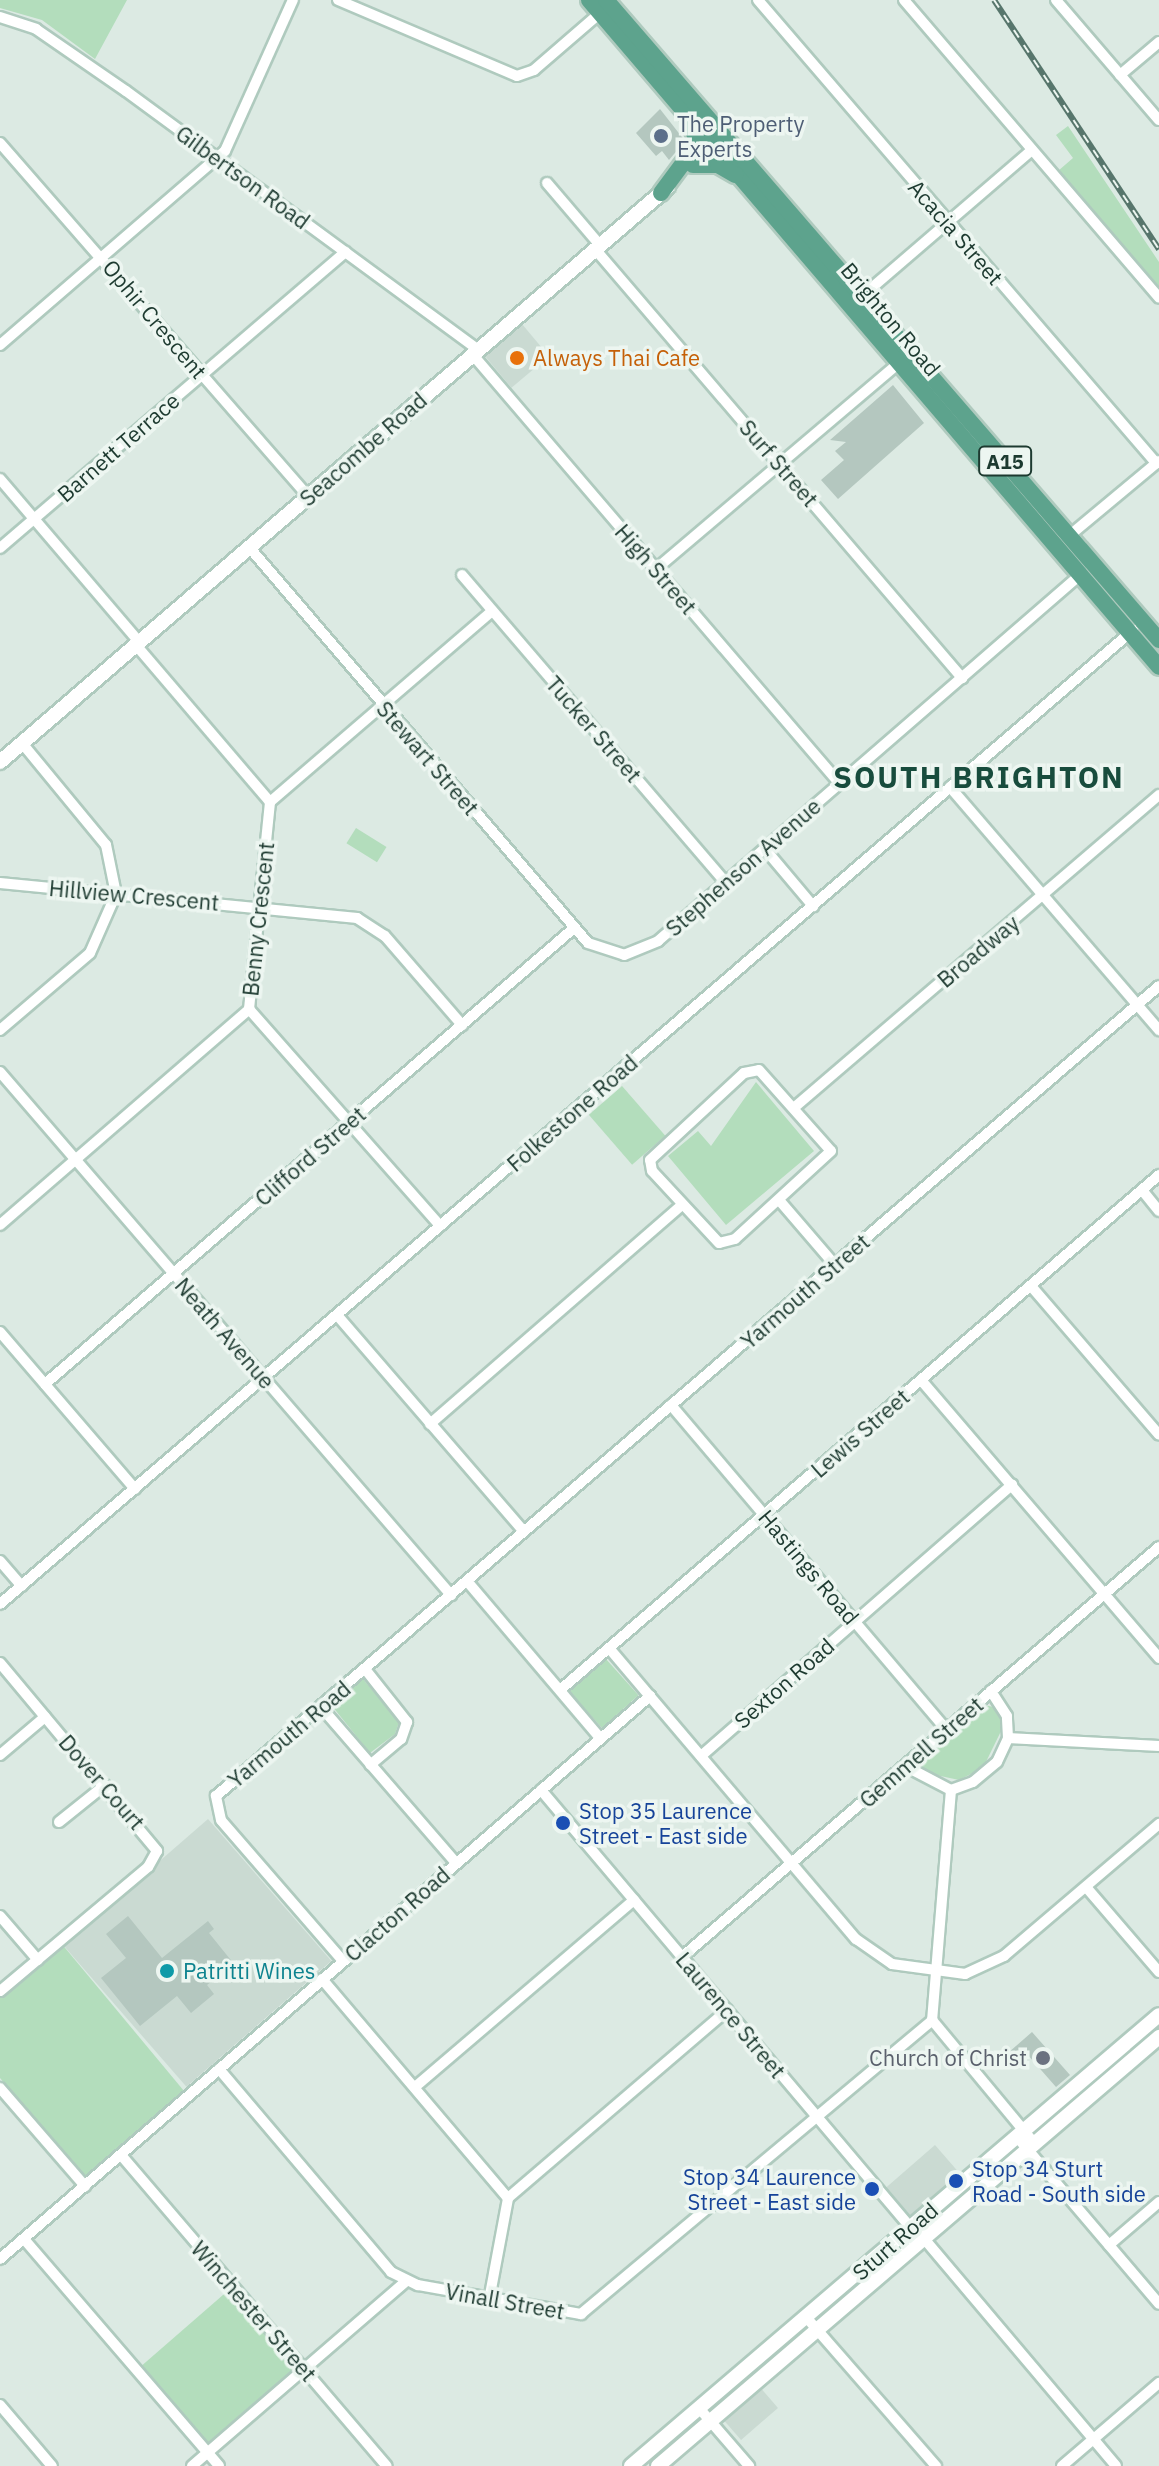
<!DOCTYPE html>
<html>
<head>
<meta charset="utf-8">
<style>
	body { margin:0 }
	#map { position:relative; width:1159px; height:2466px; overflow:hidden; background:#dceae3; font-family:"IBM Plex Sans",sans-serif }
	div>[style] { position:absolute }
	.built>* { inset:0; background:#cadad2; transform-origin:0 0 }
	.green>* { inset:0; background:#b3ddbc; transform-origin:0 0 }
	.building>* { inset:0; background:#b4c7bf }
	.roads { filter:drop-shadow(2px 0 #afcabe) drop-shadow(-2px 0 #afcabe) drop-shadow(0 2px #afcabe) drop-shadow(0 -2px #afcabe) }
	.street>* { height:10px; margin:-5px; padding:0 5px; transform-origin:5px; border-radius:5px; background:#fff }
	.secondary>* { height:14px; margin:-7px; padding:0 7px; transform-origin:7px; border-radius:7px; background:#fff }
	.primary>* { height:16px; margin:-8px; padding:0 8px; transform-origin:8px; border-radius:8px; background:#5da38d }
	.rail>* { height:6px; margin-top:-3px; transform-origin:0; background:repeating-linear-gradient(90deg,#edf6f1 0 9px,#57766c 0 18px); box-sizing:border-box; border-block:2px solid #57766c }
	.dots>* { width:22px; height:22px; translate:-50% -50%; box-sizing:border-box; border:4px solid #edf6f1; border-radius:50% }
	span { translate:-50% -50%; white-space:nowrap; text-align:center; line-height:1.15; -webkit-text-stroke:7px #edf6f1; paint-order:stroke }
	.shield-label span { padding:2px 6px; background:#edf6f1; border:2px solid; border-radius:6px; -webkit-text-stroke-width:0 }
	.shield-label { font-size:20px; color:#1d3a30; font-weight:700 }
	.service-label { font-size:22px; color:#4e5e75 }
	.left { translate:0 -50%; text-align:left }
	.street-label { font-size:22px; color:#1d3a30 }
	.food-label { font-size:22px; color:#c56008 }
	.transit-label { font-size:22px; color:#164399 }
	.right { translate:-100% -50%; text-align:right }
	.culture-label { font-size:22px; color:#0d838f }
	.worship-label { font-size:22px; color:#5b616d }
	.district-label { font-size:30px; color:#184c3d; font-weight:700; letter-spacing:2px }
</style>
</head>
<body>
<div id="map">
	<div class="built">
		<div style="left:522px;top:324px;width:42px;height:49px;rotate:50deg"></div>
		<div style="left:208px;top:1819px;width:188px;height:192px;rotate:49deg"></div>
		<div style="left:935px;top:2145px;width:43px;height:67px;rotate:49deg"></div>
		<div style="left:759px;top:2386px;width:29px;height:49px;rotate:49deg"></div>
	</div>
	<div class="green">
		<div style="clip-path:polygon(0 0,127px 0,95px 59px,42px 20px,0 8px)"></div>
		<div style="clip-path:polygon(1068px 126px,1159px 262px,1159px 293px,1058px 171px,1073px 158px,1056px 135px)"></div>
		<div style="left:356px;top:828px;width:36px;height:18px;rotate:32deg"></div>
		<div style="clip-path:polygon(756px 1082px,814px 1151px,726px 1225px,668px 1156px,698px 1131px,711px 1146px)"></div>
		<div style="left:622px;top:1086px;width:66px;height:44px;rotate:49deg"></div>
		<div style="left:605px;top:1658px;width:50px;height:49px;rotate:48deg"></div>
		<div style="clip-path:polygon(363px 1679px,399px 1722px,395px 1734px,370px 1753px,332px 1706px)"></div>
		<div style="clip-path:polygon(985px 1705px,997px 1708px,1003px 1727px,983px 1768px,959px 1780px,922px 1772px,918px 1762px)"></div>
		<div style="clip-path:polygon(61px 1943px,184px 2091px,89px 2176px,81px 2175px,0 2078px,0 1994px)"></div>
		<div style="left:231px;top:2288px;width:109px;height:123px;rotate:49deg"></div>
	</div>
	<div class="building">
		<div style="clip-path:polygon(660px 109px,685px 141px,669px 160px,662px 151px,656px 156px,636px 133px)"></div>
		<div style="clip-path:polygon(893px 385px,924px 423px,838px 499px,821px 480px,844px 460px,835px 451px,846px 442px,830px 440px)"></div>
		<div style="clip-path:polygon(128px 1916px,162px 1958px,208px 1921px,214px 1929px,209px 1933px,234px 1964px,207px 1985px,214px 1994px,191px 2013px,177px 1996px,140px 2026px,101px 1978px,126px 1958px,106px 1934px)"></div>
		<div style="clip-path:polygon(1032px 2032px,1070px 2075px,1056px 2087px,1027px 2054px,1018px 2062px,1009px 2052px)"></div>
	</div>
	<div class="roads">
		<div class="street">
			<div style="left:338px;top:0;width:194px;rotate:23deg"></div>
			<div style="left:517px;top:76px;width:18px;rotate:-19deg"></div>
			<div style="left:534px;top:70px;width:87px;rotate:-40.8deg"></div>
			<div style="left:758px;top:0;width:611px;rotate:49.32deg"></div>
			<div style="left:904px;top:0;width:392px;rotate:49.4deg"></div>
			<div style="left:1056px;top:0;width:158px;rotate:49.4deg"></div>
			<div style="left:0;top:17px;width:38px;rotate:18deg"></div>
			<div style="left:36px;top:29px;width:109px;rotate:34.6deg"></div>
			<div style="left:126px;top:91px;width:437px;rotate:36.3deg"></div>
			<div style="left:1120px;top:75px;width:51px;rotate:-40.2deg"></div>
			<div style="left:0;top:143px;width:468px;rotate:48.9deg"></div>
			<div style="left:547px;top:183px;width:82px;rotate:49.5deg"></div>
			<div style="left:595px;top:249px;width:565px;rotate:49.45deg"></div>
			<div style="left:861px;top:297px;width:225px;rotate:-40.7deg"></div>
			<div style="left:0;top:345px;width:297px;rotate:-40.8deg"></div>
			<div style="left:225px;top:151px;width:166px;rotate:-65.8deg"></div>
			<div style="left:473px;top:355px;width:563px;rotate:49.46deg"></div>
			<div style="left:0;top:479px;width:214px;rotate:49.5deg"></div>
			<div style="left:1069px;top:536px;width:117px;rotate:-39.8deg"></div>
			<div style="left:249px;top:547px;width:521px;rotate:49.43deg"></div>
			<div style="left:588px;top:943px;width:38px;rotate:18deg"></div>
			<div style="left:624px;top:955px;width:37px;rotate:-22deg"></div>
			<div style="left:658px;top:941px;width:559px;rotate:-40.94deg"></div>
			<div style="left:0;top:548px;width:455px;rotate:-40.6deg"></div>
			<div style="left:656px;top:569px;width:321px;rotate:-40.3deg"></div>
			<div style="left:462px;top:575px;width:406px;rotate:49.4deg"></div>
			<div style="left:950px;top:787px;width:321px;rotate:49.3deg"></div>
			<div style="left:270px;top:802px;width:293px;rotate:-40.7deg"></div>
			<div style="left:765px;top:849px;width:75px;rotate:49.9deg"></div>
			<div style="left:0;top:883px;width:359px;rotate:5.6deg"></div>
			<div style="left:357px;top:918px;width:33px;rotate:33deg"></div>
			<div style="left:385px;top:936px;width:118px;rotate:49.1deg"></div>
			<div style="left:249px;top:1009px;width:289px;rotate:48.6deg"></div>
			<div style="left:0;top:1030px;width:118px;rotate:-40.5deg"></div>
			<div style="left:90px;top:953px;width:64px;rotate:-66.2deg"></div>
			<div style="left:116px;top:894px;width:50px;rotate:-101.5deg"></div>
			<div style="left:106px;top:845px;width:132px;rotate:-129.5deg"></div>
			<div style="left:759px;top:1070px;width:108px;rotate:48.4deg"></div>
			<div style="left:831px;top:1151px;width:130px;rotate:137.5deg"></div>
			<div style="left:735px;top:1239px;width:16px;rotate:166deg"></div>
			<div style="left:719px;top:1243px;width:98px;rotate:-132.9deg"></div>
			<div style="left:652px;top:1171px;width:11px;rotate:-100deg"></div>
			<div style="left:650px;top:1160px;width:128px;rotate:-42.8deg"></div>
			<div style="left:744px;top:1073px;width:15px;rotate:-11deg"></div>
			<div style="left:0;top:1072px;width:691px;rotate:49.23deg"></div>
			<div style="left:796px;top:1106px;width:478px;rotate:-40.6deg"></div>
			<div style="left:1142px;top:1190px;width:27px;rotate:51deg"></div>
			<div style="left:779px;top:1200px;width:86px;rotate:49.3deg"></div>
			<div style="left:0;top:1225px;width:330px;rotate:-40.9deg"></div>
			<div style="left:249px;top:1009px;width:208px;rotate:-84.2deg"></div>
			<div style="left:270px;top:802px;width:206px;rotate:-130.5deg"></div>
			<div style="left:1031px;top:1286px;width:196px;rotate:49.3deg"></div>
			<div style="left:337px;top:1315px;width:286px;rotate:49.2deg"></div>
			<div style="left:0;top:1332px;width:207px;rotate:49.3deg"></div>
			<div style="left:921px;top:1380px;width:366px;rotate:49.4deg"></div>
			<div style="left:45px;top:1384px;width:698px;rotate:-40.76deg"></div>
			<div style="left:671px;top:1405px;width:426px;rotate:49.7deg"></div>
			<div style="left:430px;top:1424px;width:334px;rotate:-41deg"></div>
			<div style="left:0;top:1561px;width:33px;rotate:49deg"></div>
			<div style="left:467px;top:1581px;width:206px;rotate:49.7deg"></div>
			<div style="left:0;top:1604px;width:1494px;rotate:-40.68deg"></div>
			<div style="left:609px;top:1648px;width:382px;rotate:49.7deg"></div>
			<div style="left:856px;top:1939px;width:44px;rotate:34.8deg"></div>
			<div style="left:892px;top:1964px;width:74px;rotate:7.8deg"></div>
			<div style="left:965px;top:1974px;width:43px;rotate:-24.8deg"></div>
			<div style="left:1004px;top:1956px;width:204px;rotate:-40.4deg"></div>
			<div style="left:0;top:1663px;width:245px;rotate:50.1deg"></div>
			<div style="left:157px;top:1851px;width:18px;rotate:119deg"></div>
			<div style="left:148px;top:1867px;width:193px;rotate:140deg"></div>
			<div style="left:365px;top:1669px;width:68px;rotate:51.6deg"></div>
			<div style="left:407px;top:1722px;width:18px;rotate:109deg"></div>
			<div style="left:401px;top:1739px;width:40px;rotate:140deg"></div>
			<div style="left:560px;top:1690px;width:790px;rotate:-40.69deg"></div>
			<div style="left:321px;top:1707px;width:206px;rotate:49.1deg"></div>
			<div style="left:1008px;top:1738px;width:151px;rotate:3deg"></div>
			<div style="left:0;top:1755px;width:59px;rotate:-40.2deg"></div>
			<div style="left:701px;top:1756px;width:413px;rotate:-41.1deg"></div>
			<div style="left:905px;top:1766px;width:52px;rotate:27.6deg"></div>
			<div style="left:951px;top:1790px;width:23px;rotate:-20deg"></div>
			<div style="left:973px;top:1782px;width:31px;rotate:-40deg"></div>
			<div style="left:997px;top:1762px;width:26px;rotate:-65deg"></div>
			<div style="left:1008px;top:1738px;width:22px;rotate:-93deg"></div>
			<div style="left:1007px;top:1716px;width:30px;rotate:-123deg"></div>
			<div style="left:541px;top:1790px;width:590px;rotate:49.81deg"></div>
			<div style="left:951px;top:1790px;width:231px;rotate:94.7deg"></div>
			<div style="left:932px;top:2020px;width:161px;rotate:50.3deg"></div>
			<div style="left:59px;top:1822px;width:59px;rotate:-38.8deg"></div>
			<div style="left:1086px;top:1887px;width:112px;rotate:49.3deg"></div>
			<div style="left:0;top:1916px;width:58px;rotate:49.2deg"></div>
			<div style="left:682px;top:1957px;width:629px;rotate:-40.68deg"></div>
			<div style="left:343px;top:1961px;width:186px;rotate:-130.9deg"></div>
			<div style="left:221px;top:1820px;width:25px;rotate:-102deg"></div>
			<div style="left:216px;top:1796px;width:1243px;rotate:-40.66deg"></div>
			<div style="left:322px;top:1979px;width:287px;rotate:49.7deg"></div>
			<div style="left:219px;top:2069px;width:266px;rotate:49.7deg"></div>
			<div style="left:391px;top:2272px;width:30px;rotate:26deg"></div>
			<div style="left:418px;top:2285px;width:166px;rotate:10.1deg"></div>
			<div style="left:581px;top:2314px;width:458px;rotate:-39.9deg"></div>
			<div style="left:415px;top:2087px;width:288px;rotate:-40.5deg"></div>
			<div style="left:0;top:2088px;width:130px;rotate:49.1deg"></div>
			<div style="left:1017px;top:2137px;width:219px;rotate:49.6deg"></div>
			<div style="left:121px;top:2155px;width:409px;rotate:49.5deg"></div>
			<div style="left:921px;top:2235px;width:302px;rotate:49.8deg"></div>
			<div style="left:24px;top:2239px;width:299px;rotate:49.3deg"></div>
			<div style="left:1109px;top:2245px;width:66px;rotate:-40.7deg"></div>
			<div style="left:0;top:2259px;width:860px;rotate:-40.9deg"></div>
			<div style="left:489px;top:2300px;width:104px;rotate:-79.4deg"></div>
			<div style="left:508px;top:2198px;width:289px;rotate:-40.6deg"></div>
			<div style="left:806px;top:2317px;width:198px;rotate:48.9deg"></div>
			<div style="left:0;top:2405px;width:80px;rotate:49.6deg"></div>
			<div style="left:699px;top:2408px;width:77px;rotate:49.2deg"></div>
			<div style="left:192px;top:2466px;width:281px;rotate:-40.8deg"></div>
			<div style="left:1062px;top:2466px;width:128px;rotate:-40.6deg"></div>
		</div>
		<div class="secondary">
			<div style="left:0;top:762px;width:881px;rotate:-40.72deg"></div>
			<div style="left:631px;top:2466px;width:694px;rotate:-40.5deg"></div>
			<div style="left:658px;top:2466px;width:660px;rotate:-40.57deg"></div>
		</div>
		<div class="primary">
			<div style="left:589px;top:0;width:877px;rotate:49.48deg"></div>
			<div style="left:606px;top:0;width:846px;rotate:49.17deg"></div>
			<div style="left:693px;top:165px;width:25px"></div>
			<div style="left:718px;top:165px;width:20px;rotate:30deg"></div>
			<div style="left:661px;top:193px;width:62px;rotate:-53.5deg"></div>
			<div style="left:698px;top:143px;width:24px;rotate:-112deg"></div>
		</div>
	</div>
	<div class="rail">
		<div style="left:994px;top:0;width:299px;rotate:56.5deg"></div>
	</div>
	<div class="dots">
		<div style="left:661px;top:136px;background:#5c6f8a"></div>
		<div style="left:517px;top:358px;background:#e8710a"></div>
		<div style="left:563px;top:1823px;background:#1a4fb4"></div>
		<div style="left:167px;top:1971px;background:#0f9aa8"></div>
		<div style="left:1043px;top:2058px;background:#6b7280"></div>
		<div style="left:956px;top:2181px;background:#1a4fb4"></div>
		<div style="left:872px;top:2189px;background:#1a4fb4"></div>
	</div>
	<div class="shield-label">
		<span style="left:1005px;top:461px">A15</span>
	</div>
	<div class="service-label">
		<span class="left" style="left:677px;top:136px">The Property<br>Experts</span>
	</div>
	<div class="street-label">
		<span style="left:243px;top:177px;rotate:36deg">Gilbertson Road</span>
		<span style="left:956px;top:232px;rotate:49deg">Acacia Street</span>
		<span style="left:155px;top:319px;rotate:50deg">Ophir Crescent</span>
		<span style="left:891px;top:319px;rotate:50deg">Brighton Road</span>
		<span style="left:118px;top:447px;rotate:-41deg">Barnett Terrace</span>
		<span style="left:363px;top:449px;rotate:-41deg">Seacombe Road</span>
		<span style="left:779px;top:463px;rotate:49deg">Surf Street</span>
		<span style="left:656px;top:569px;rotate:49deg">High Street</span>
		<span style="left:594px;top:729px;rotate:49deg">Tucker Street</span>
		<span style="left:428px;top:758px;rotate:49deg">Stewart Street</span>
		<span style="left:743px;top:867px;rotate:-41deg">Stephenson Avenue</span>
		<span style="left:134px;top:895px;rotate:5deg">Hillview Crescent</span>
		<span style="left:258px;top:919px;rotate:-84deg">Benny Crescent</span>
		<span style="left:978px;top:951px;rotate:-40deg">Broadway</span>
		<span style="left:572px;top:1113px;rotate:-41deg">Folkestone Road</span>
		<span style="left:310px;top:1156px;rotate:-41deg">Clifford Street</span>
		<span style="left:805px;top:1291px;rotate:-41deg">Yarmouth Street</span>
		<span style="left:225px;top:1333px;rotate:49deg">Neath Avenue</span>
		<span style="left:860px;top:1433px;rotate:-41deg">Lewis Street</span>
		<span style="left:809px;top:1567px;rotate:50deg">Hastings Road</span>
		<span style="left:784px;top:1683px;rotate:-41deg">Sexton Road</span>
		<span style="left:289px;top:1734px;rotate:-40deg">Yarmouth Road</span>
		<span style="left:921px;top:1752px;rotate:-41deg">Gemmell Street</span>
		<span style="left:102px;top:1782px;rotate:49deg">Dover Court</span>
		<span style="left:397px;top:1914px;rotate:-41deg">Clacton Road</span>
		<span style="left:731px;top:2015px;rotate:50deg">Laurence Street</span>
		<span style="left:895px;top:2241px;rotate:-41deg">Sturt Road</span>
		<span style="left:505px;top:2301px;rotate:10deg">Vinall Street</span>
		<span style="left:254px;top:2311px;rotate:49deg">Winchester Street</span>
	</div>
	<div class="food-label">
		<span class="left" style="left:533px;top:358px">Always Thai Cafe</span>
	</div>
	<div class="transit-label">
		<span class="left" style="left:579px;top:1823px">Stop 35 Laurence<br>Street - East side</span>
		<span class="left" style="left:972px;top:2181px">Stop 34 Sturt<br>Road - South side</span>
		<span class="right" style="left:856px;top:2189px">Stop 34 Laurence<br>Street - East side</span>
	</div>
	<div class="culture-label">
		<span class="left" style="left:183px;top:1971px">Patritti Wines</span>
	</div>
	<div class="worship-label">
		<span class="right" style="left:1027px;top:2058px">Church of Christ</span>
	</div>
	<div class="district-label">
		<span style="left:979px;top:777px">SOUTH BRIGHTON</span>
	</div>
</div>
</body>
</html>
